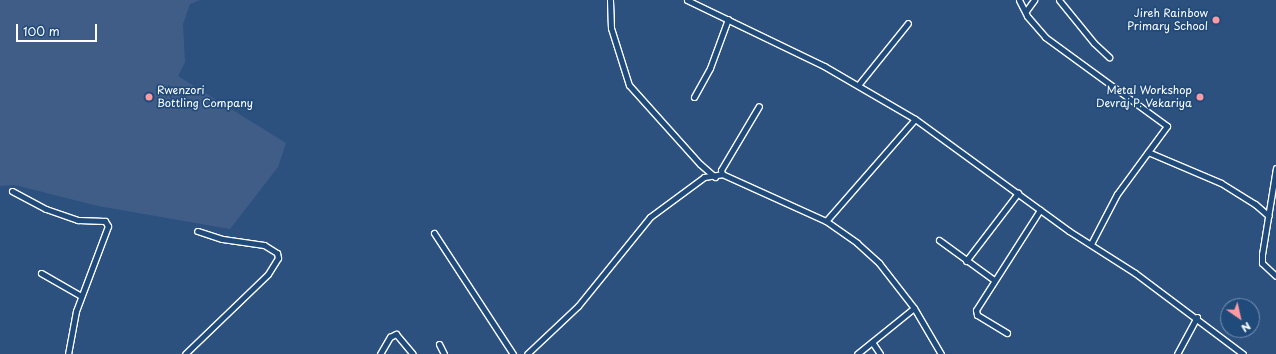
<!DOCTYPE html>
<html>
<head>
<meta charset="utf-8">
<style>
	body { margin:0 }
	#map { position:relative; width:1276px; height:354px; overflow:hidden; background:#2c517f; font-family:"Playpen Sans",sans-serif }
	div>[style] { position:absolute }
	.built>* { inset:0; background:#405d88 }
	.roads { filter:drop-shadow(1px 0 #fff) drop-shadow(-1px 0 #fff) drop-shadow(0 1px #fff) drop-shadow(0 -1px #fff) }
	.street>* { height:5px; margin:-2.5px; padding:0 2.5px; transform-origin:2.5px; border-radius:2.5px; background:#1f4a7a }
	.dots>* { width:11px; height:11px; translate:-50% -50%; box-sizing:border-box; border:2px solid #1f4a7a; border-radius:50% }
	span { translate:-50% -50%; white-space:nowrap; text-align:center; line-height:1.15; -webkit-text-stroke:3.5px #1f4a7a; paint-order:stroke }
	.poi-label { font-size:11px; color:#fff }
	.right { translate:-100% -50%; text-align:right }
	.left { translate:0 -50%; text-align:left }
	.north { position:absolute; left:1220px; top:298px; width:40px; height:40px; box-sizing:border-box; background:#1f4a7a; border:1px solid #7992af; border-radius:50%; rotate:146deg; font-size:11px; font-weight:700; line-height:16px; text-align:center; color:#fff }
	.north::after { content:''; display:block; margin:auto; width:14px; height:18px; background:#ff9aa2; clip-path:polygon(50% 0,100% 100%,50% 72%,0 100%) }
	.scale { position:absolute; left:16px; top:24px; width:81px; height:18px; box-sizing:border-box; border:2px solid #fff; border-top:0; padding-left:5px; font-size:12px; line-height:14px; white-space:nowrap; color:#fff; -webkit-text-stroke:3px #1f4a7a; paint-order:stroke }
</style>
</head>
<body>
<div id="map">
	<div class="built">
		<div style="clip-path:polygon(0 0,200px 0,190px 4px,183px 24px,185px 62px,178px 76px,286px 143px,278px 167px,230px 229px,98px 206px,15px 185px,0 186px)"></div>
	</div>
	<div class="roads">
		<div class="street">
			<div style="left:610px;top:0;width:28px;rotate:88deg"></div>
			<div style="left:611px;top:28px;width:60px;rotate:72.5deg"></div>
			<div style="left:629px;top:85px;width:106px;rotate:48.1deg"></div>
			<div style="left:700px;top:164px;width:20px;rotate:41deg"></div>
			<div style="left:687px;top:0;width:152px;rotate:25.7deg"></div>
			<div style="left:824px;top:66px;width:105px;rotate:30.2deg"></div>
			<div style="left:915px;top:119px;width:190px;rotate:36deg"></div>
			<div style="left:1069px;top:231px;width:78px;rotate:32.5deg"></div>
			<div style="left:1135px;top:273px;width:135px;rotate:36.9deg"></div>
			<div style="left:1019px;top:0;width:18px;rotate:63deg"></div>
			<div style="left:1027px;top:16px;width:28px;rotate:49deg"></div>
			<div style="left:1045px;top:37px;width:151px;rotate:36.1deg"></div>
			<div style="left:1167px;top:126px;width:84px;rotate:126.3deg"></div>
			<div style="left:1117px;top:194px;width:56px;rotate:117.5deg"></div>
			<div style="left:1059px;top:0;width:55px;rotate:50.9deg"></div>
			<div style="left:1094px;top:43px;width:21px;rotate:43deg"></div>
			<div style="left:1026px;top:11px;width:14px;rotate:-54deg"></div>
			<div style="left:859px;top:84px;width:78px;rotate:-51.2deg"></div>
			<div style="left:694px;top:97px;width:33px;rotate:-61deg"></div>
			<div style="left:710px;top:68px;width:52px;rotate:-69.8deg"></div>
			<div style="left:1148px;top:152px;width:79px;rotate:23deg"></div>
			<div style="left:1221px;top:183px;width:40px;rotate:32deg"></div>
			<div style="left:1255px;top:204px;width:18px;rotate:41deg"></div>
			<div style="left:1276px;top:168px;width:87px;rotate:99.2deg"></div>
			<div style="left:1262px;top:254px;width:9px;rotate:90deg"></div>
			<div style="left:1262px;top:263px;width:19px;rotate:43deg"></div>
			<div style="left:722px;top:174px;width:4px;rotate:-104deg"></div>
			<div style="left:721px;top:170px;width:74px;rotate:-59.3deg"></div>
			<div style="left:12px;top:191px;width:38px;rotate:28deg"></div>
			<div style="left:46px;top:209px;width:34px;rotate:19deg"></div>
			<div style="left:78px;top:220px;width:27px;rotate:2deg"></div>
			<div style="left:105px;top:221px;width:6px;rotate:59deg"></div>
			<div style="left:108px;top:226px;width:91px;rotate:110.6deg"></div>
			<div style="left:76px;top:311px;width:44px;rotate:100.5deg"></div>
			<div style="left:826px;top:221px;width:38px;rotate:35deg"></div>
			<div style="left:857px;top:243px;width:30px;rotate:42deg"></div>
			<div style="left:879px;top:263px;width:57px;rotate:52.1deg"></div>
			<div style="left:914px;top:308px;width:53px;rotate:59.6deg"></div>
			<div style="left:434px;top:233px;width:145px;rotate:56.9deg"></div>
			<div style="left:939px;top:240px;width:68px;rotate:36deg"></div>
			<div style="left:966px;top:261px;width:86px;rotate:-52.6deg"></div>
			<div style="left:41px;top:273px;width:46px;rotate:29.9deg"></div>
			<div style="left:1007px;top:333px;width:35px;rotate:-149deg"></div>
			<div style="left:977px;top:315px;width:5px;rotate:-101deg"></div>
			<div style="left:976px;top:310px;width:119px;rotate:-57.4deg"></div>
			<div style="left:872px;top:342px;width:14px;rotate:56deg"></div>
			<div style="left:439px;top:344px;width:11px;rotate:63deg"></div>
			<div style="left:185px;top:354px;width:115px;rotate:-43.9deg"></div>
			<div style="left:268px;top:274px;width:19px;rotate:-58deg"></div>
			<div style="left:278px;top:258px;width:5px;rotate:-101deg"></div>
			<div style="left:277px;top:253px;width:15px;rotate:-148deg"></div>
			<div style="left:264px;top:245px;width:42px;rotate:-171.9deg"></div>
			<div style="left:222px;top:239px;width:26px;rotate:-162deg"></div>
			<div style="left:380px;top:354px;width:20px;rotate:-60deg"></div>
			<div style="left:390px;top:337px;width:7px;rotate:-27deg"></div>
			<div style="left:396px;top:334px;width:26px;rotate:50deg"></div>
			<div style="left:527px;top:354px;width:70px;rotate:-43.3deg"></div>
			<div style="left:578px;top:306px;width:114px;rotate:-51deg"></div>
			<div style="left:650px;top:217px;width:67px;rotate:-36.5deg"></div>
			<div style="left:704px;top:177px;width:18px;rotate:-9deg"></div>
			<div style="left:722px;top:174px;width:114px;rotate:24.3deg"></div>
			<div style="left:826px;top:221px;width:135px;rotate:-48.9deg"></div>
			<div style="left:857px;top:354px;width:73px;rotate:-38.9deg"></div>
			<div style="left:1177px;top:354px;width:42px;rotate:-61.6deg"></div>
		</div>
	</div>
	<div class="dots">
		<div style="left:1216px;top:20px;background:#ff9aa2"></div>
		<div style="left:149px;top:97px;background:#ff9aa2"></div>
		<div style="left:1200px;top:97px;background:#ff9aa2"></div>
	</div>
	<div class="poi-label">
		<span class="right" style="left:1208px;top:20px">Jireh Rainbow<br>Primary School</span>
		<span class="left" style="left:157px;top:97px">Rwenzori<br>Bottling Company</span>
		<span class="right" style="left:1192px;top:97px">Metal Workshop<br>Devraj P. Vekariya</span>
	</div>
	<div class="north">N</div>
	<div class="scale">100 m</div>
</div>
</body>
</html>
